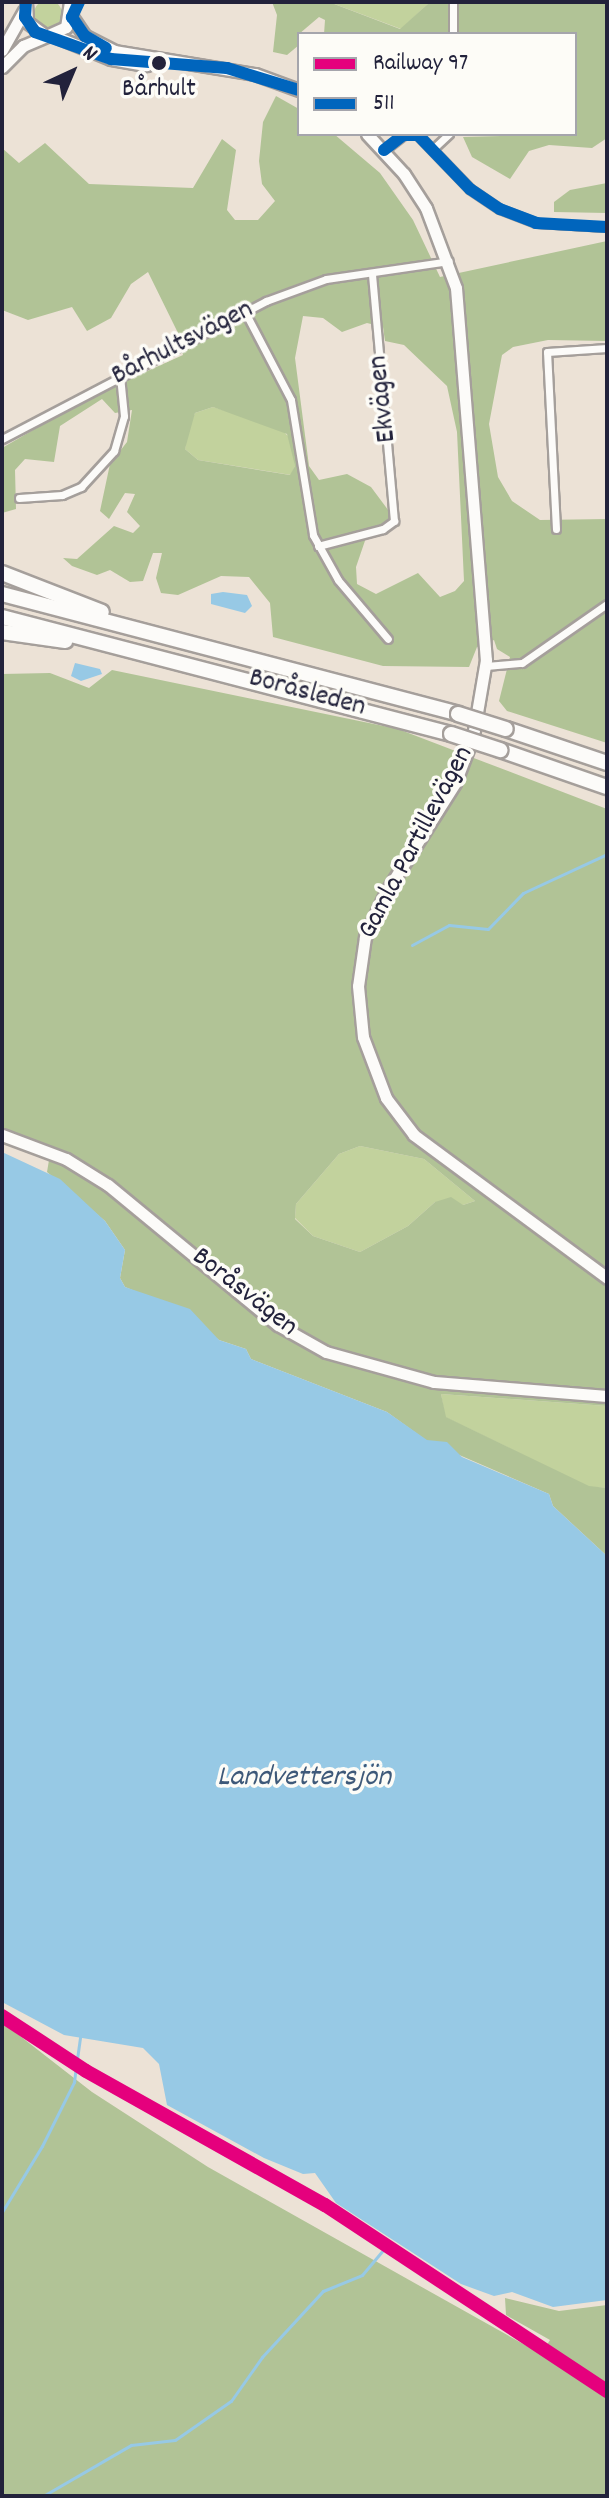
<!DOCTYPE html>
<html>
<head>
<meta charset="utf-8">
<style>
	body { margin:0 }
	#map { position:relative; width:609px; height:2498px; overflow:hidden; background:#ece2d6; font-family:Dekko,sans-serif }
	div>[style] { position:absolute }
	.green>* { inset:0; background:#c2d29d }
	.round { border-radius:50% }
	.forest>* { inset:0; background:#b1c396 }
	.water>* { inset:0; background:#97c9e5 }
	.stream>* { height:3px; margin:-1.5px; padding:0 1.5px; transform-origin:1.5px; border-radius:1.5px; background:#97c9e5 }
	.roads { filter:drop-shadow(2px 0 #a59f9b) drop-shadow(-2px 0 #a59f9b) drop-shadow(0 2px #a59f9b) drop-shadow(0 -2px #a59f9b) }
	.street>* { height:7px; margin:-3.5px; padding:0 3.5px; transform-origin:3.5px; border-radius:3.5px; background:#fcfbf9 }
	.secondary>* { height:11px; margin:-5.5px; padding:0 5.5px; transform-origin:5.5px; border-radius:5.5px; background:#fcfbf9 }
	.highway>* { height:14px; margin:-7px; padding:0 7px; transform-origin:7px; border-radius:7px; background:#fcfbf9 }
	.bridges { filter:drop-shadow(2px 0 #a59f9b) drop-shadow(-2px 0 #a59f9b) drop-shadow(0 2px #a59f9b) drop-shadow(0 -2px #a59f9b) }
	.highway-bridge>* { height:14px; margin:-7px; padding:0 7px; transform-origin:7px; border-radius:7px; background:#fcfbf9 }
	.bus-1>* { height:12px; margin:-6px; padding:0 6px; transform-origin:6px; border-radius:6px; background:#0065bd }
	.rail-1>* { height:14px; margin:-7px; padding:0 7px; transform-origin:7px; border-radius:7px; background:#e5007d }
	.dots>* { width:22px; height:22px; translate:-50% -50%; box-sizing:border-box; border:4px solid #fdfcf7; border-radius:50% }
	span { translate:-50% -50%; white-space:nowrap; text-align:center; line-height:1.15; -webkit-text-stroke:7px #fdfcf7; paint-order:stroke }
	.bus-label { font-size:26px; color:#22223b }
	.street-label { font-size:28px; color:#22223b }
	.water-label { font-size:30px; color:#3e5979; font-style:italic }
	.frame { position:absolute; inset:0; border:4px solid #22223b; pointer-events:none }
	.legend { position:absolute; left:297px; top:32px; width:280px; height:104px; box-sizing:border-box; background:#fdfcf7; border:2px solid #a5a5ac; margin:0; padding:10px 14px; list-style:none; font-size:24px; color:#22223b }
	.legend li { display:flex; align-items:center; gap:16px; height:40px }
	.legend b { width:40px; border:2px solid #a5a5ac }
	.north { position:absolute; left:32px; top:32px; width:80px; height:80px; -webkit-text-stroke:6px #fdfcf7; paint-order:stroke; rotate:44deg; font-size:22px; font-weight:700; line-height:32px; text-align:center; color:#22223b }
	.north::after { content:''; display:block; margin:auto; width:28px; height:36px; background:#22223b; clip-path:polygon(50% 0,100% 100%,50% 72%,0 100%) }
</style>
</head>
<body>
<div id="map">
	<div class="green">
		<div class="round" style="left:34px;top:0;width:28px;height:28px"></div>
		<div style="clip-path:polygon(329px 2px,430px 2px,401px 29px)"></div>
		<div style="clip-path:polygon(213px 407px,279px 427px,293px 441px,295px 466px,291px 475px,198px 460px,185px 449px,188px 429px,195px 413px)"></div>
		<div style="clip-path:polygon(360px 1146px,424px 1159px,475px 1201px,463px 1205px,435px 1202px,408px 1226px,360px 1252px,313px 1236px,295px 1218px,296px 1204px,339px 1154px)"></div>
		<div style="clip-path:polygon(441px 1394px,607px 1406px,607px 1488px,589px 1487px,445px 1417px)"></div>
	</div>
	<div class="forest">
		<div style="clip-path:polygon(272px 2px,329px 2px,400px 29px,430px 2px,607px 2px,607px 138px,592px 148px,549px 145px,529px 151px,510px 179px,472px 157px,463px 137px,575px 134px,575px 34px,324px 34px,325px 20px,319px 17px,299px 34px,299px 45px,287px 55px,273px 52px,277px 15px)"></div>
		<div style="clip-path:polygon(evenodd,276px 96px,299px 109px,299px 134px,334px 134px,380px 173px,413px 220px,440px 277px,607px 241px,607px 341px,548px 340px,513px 347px,502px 355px,489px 424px,498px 477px,512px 501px,540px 520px,607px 519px,607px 743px,507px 711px,499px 701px,510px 657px,497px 649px,494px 640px,477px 647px,469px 667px,383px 666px,273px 637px,270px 603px,249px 577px,221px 576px,178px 595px,161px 593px,156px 578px,162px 553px,153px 553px,143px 581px,130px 582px,110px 570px,97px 575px,72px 566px,63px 558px,77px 559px,114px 526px,133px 533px,140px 526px,127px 512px,135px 494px,125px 493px,109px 519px,100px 511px,110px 464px,127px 442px,132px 410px,115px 413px,102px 399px,60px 426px,54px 462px,25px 459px,15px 470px,16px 509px,2px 513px,2px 448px,92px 396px,183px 355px,178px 333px,148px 272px,131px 284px,111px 318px,87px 331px,72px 307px,28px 320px,2px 310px,2px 148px,19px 163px,45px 143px,89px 184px,193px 188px,222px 139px,236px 150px,227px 210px,235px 220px,258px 220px,275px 201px,262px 184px,259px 161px,263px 122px,276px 96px,303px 316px,323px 318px,342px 332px,367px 323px,383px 327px,385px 341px,404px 345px,447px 386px,457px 432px,464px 581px,455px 591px,440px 597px,418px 573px,376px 594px,357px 584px,356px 567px,368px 532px,400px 526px,371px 487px,347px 474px,319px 480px,309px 466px,295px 358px,303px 316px,276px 96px,213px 407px,287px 434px,295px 466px,290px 475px,198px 460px,185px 449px,195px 413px,213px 407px)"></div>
		<div style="clip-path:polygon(607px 183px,607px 213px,554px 212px,554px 202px,570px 190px)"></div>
		<div style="clip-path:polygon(evenodd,112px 670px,398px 729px,607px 809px,607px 1406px,441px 1394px,446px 1417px,589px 1486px,607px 1488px,607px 1556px,553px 1506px,549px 1494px,427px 1441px,387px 1412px,251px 1359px,246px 1349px,219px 1340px,174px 1307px,125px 1287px,120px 1278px,125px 1250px,105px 1221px,47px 1172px,51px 1148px,2px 1131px,2px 674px,50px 673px,89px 688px,112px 670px,360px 1146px,424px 1159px,475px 1201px,463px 1205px,451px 1197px,435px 1202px,408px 1226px,360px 1252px,313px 1236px,295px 1219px,296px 1204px,339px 1154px,360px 1146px)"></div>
		<div style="clip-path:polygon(2px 2022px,92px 2092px,208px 2167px,541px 2354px,550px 2340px,506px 2315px,505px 2298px,559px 2311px,607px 2305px,607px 2496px,2px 2496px)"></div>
	</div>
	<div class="water">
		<div style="clip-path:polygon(223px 592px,247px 595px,252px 606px,245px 613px,211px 604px,211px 594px)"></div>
		<div style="clip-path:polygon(75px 663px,100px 669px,102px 674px,81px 681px,71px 676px)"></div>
		<div style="clip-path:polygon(2px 1152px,60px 1179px,105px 1221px,125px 1250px,120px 1278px,125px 1287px,190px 1309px,219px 1340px,246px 1349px,251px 1359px,387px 1412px,427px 1440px,447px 1442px,462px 1457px,549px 1494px,553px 1506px,607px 1556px,607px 2300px,553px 2307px,512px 2292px,494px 2296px,461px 2284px,336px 2203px,315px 2173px,303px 2174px,264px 2158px,167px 2105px,159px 2064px,143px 2048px,64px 2035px,2px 2002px)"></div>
	</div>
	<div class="stream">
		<div style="left:412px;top:945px;width:42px;rotate:-28.4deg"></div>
		<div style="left:449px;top:925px;width:39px;rotate:6deg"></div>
		<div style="left:488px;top:929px;width:50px;rotate:-45.8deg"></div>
		<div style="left:523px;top:893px;width:93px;rotate:-24.9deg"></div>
		<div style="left:77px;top:2059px;width:22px;rotate:-82deg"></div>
		<div style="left:2px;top:2212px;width:77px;rotate:-58.8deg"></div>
		<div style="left:42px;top:2146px;width:72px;rotate:-63.4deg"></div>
		<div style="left:74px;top:2082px;width:16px;rotate:-83deg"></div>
		<div style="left:43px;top:2496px;width:102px;rotate:-30.1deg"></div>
		<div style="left:131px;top:2445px;width:44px;rotate:-6.5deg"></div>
		<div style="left:175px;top:2440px;width:68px;rotate:-34.9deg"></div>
		<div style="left:231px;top:2401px;width:54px;rotate:-54.8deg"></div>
		<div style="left:262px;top:2357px;width:90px;rotate:-47.3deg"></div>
		<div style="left:323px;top:2291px;width:42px;rotate:-22.3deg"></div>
		<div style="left:362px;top:2275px;width:35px;rotate:-50deg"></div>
	</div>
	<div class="roads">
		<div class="street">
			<div style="left:453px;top:2px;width:32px;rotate:90deg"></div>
			<div style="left:435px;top:147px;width:19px;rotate:-43deg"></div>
			<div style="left:384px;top:150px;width:24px;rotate:-38deg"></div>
			<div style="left:403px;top:135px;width:15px"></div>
			<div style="left:418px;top:135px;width:75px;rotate:46.1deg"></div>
			<div style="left:470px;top:189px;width:36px;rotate:34deg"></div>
			<div style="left:500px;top:209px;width:39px;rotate:21deg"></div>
			<div style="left:536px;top:223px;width:71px;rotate:3.2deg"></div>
			<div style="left:245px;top:312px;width:99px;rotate:62.4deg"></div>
			<div style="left:291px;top:400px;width:137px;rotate:80.7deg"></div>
			<div style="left:313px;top:535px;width:51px;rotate:60.9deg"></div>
			<div style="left:338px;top:580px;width:77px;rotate:49.7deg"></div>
			<div style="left:2px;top:439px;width:298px;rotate:-27.6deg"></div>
			<div style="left:266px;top:301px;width:64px;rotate:-20.1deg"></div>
			<div style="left:326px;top:279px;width:124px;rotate:-8.3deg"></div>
			<div style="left:19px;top:498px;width:43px;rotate:-4deg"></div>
			<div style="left:62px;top:495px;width:21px;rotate:-23deg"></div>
			<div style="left:81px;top:487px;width:49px;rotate:-47.5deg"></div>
			<div style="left:114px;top:451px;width:36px;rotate:-74deg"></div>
			<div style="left:124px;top:416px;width:40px;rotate:-95.7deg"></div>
			<div style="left:556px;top:529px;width:177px;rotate:-92.9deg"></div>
			<div style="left:547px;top:352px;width:60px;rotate:-3.8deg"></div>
			<div style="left:318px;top:546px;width:67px;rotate:-14.7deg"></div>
			<div style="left:383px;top:529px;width:14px;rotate:-36deg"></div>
			<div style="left:394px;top:521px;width:248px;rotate:-95.1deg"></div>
			<div style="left:486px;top:666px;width:36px;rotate:-5deg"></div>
			<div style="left:522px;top:663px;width:103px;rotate:-34.8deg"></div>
		</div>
		<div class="secondary">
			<div style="left:26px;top:2px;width:20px;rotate:87deg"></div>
			<div style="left:27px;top:22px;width:24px;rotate:36deg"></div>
			<div style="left:46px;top:36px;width:22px;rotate:-24deg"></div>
			<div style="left:66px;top:27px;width:25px;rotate:-81deg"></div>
			<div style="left:72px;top:17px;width:23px;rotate:56deg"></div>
			<div style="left:85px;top:36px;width:33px;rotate:27deg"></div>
			<div style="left:114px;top:51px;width:143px;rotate:9.3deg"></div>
			<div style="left:255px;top:74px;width:47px;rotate:20deg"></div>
			<div style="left:52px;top:35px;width:64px;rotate:22.1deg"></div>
			<div style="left:111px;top:59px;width:36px;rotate:10deg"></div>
			<div style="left:2px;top:50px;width:45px;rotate:-60.6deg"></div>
			<div style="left:2px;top:67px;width:30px;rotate:-45deg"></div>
			<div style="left:23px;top:46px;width:25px;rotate:-23deg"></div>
			<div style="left:367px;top:134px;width:54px;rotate:47.2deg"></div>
			<div style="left:404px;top:174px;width:40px;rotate:57.1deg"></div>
			<div style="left:426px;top:208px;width:85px;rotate:69.4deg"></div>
			<div style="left:456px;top:288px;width:373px;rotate:85.4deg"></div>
			<div style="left:486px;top:660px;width:77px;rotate:99.7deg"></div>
			<div style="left:473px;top:736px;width:50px;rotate:111deg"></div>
			<div style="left:455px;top:783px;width:129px;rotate:122.3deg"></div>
			<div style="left:386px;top:892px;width:50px;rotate:115deg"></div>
			<div style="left:365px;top:937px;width:49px;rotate:98.1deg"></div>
			<div style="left:358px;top:986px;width:51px;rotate:84.4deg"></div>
			<div style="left:363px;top:1037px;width:65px;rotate:69.3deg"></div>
			<div style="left:386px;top:1098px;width:46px;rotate:52.9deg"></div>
			<div style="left:414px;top:1135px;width:240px;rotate:36.5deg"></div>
			<div style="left:2px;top:1135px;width:68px;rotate:20.6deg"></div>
			<div style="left:66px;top:1159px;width:49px;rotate:31.8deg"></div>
			<div style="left:108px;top:1185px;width:220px;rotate:39.5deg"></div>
			<div style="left:278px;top:1325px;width:55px;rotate:29.4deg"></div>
			<div style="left:326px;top:1352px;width:112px;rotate:15.5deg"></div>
			<div style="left:434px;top:1382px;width:174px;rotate:4.6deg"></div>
		</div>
		<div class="highway">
			<div style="left:2px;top:573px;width:107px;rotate:21.3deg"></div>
			<div style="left:2px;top:594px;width:472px;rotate:14.7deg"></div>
			<div style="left:2px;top:617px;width:464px;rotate:14.6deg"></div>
			<div style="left:2px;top:632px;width:64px;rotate:8.1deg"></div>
			<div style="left:506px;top:729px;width:107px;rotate:18.6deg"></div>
			<div style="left:500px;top:750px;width:113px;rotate:19.1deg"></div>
		</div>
	</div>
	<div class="bridges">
		<div class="highway-bridge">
			<div style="left:458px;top:714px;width:50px;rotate:17.4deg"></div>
			<div style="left:451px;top:734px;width:52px;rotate:18.1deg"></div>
		</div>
	</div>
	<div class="bus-1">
		<div style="left:26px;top:2px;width:15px;rotate:94deg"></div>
		<div style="left:25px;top:17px;width:18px;rotate:56deg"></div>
		<div style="left:35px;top:32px;width:81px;rotate:19.6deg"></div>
		<div style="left:111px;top:59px;width:116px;rotate:4.4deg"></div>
		<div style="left:227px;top:68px;width:75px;rotate:17deg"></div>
		<div style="left:79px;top:2px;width:17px;rotate:115deg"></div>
		<div style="left:72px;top:17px;width:23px;rotate:56deg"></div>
		<div style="left:85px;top:36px;width:24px;rotate:30deg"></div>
		<div style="left:384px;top:150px;width:24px;rotate:-38deg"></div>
		<div style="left:403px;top:135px;width:15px"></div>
		<div style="left:418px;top:135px;width:75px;rotate:46.1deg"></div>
		<div style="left:470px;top:189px;width:36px;rotate:34deg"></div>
		<div style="left:500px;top:209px;width:39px;rotate:21deg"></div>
		<div style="left:536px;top:223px;width:71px;rotate:3.2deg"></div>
	</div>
	<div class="rail-1">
		<div style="left:2px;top:2016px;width:100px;rotate:33.2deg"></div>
		<div style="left:86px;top:2071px;width:274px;rotate:29.3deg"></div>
		<div style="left:325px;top:2205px;width:338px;rotate:33.4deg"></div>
	</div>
	<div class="dots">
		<div style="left:159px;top:63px;background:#22223b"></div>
	</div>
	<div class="bus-label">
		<span style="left:159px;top:90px">Bårhult</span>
	</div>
	<div class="street-label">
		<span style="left:183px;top:344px;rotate:-27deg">Bårhultsvägen</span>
		<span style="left:384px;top:399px;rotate:-96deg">Ekvägen</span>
		<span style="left:307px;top:694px;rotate:15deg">Boråsleden</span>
		<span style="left:417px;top:843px;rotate:-62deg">Gamla Partillevägen</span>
		<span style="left:244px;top:1293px;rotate:38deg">Boråsvägen</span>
	</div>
	<div class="water-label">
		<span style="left:304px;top:1779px">Landvettersjön</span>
	</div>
	<div class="frame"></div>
	<ul class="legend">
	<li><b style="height:10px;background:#e5007d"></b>Railway 97</li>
	<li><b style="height:10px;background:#0065bd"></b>511</li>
	</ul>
	<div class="north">N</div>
</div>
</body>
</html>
